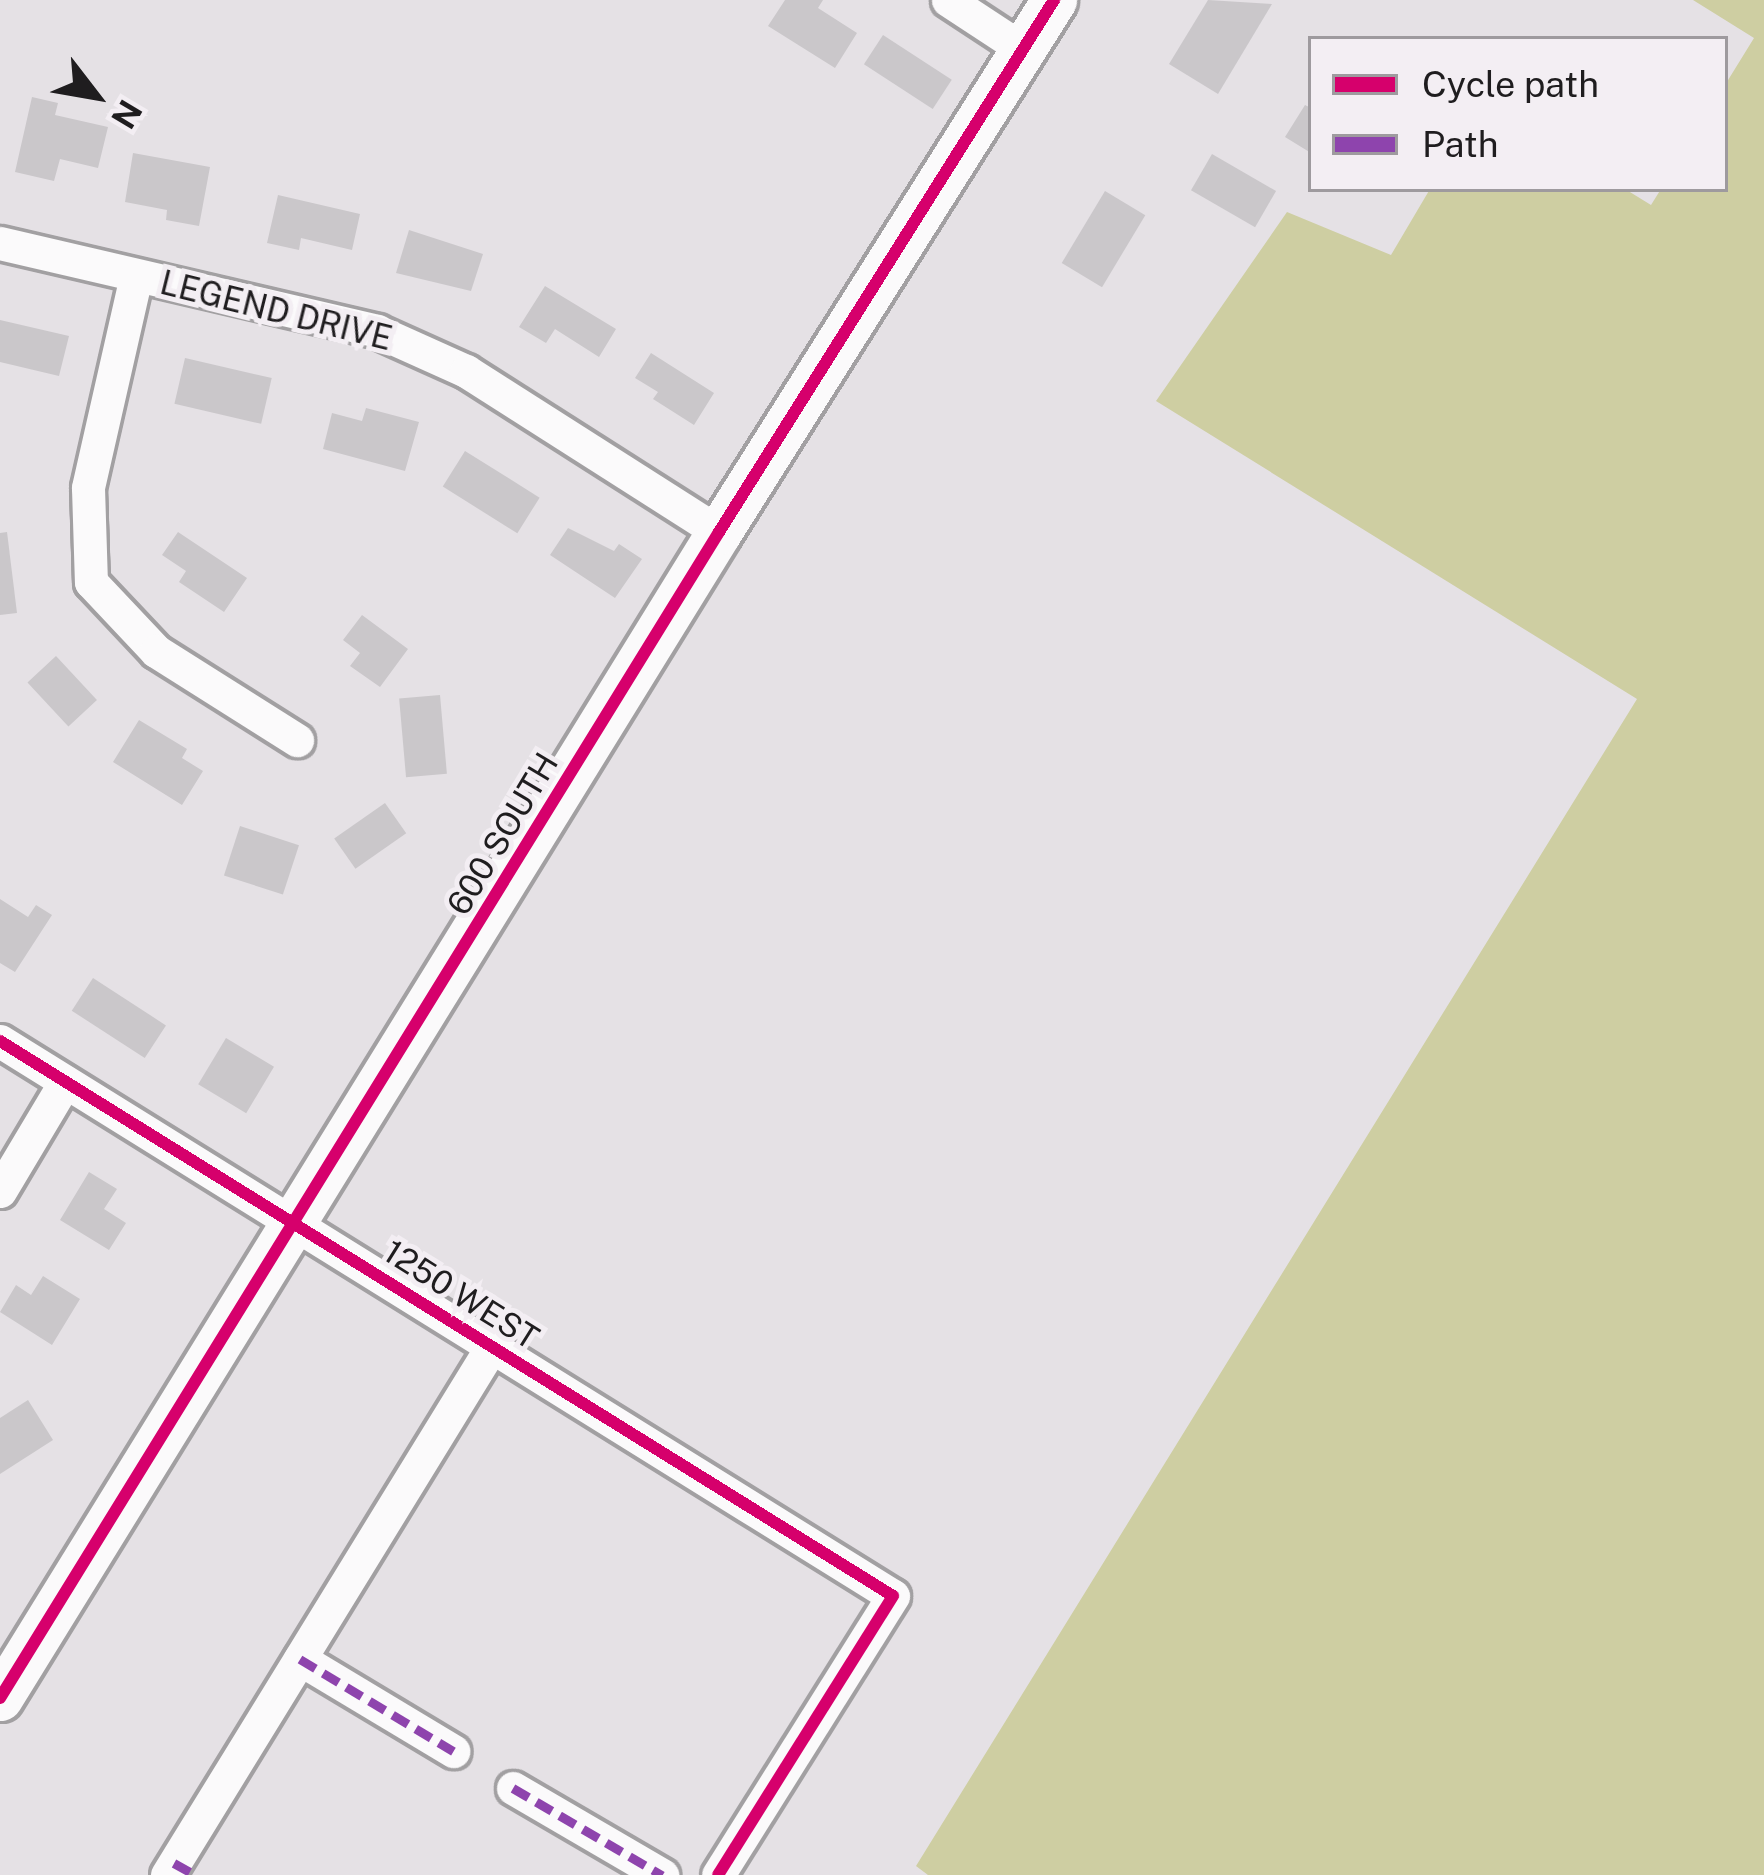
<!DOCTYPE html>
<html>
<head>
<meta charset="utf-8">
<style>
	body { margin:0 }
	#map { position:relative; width:1764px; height:1875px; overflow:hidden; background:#e5e1e5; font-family:"Public Sans",sans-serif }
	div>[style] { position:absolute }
	.green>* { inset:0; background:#cecea2 }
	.building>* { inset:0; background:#cac7ca; transform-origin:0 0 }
	.roads { filter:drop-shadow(3px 0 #a2a0a2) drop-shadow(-3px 0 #a2a0a2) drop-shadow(0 3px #a2a0a2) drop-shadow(0 -3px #a2a0a2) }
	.street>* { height:33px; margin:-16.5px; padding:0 16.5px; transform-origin:16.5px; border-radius:16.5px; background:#fbfafb }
	.secondary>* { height:45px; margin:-22.5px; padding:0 22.5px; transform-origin:22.5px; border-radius:22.5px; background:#fbfafb }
	.quiet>* { height:9px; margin-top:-4.5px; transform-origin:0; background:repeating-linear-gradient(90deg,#8e44ad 0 18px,transparent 0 27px) }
	.cycleway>* { height:12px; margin:-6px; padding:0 6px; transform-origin:6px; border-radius:6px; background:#d6006c }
	span { translate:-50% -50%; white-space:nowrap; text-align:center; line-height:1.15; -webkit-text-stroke:10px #f3eef3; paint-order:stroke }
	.street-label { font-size:33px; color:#1f1d1f }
	.legend { position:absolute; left:1308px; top:36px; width:420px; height:156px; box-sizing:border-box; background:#f3eef3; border:3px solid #9e9a9e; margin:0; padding:15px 21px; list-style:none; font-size:36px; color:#1f1d1f }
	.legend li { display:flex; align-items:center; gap:24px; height:60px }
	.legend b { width:60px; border:3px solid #9e9a9e }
	.north { position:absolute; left:36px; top:36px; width:120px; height:120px; -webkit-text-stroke:9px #f3eef3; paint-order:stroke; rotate:121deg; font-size:33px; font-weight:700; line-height:48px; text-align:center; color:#1f1d1f }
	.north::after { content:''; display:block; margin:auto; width:42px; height:54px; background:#1f1d1f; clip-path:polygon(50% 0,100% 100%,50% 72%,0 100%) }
</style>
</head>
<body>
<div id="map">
	<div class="green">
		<div style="clip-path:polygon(1693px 0,1764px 0,1764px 1875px,928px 1875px,916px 1866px,1637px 699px,1156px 401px,1287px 212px,1391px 255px,1430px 189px,1625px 189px,1651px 205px,1661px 189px,1725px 189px,1725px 85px,1754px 38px)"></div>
	</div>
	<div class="building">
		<div style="clip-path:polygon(785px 0,823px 0,818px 8px,857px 33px,835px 68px,768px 26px)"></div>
		<div style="clip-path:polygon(1208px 0,1272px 4px,1218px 94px,1169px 64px)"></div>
		<div style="left:883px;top:35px;width:82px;height:35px;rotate:33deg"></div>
		<div style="clip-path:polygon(32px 97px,58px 103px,55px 115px,108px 127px,98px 168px,60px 159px,54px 181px,15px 172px)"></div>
		<div style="clip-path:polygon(1305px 105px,1311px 108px,1311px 153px,1285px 137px)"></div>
		<div style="clip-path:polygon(133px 153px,210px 167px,199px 226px,166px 220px,167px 210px,125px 202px)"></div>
		<div style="left:1212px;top:154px;width:74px;height:42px;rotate:30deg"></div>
		<div style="left:1105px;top:191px;width:47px;height:84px;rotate:31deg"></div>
		<div style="clip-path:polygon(278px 195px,360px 214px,352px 250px,301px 238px,299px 250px,267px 243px)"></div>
		<div style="clip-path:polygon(409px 230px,483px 254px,471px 291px,396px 273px)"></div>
		<div style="clip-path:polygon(545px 286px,616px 329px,599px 357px,555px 329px,546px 343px,519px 327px)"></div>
		<div style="clip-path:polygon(0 320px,69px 336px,59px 376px,0 362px)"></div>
		<div style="clip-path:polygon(651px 353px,714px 393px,694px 425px,653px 399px,658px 392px,635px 378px)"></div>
		<div style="left:185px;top:358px;width:89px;height:47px;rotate:13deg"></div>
		<div style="clip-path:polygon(366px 408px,419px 422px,405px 471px,323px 449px,332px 413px,362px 421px)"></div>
		<div style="left:465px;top:451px;width:88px;height:42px;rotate:32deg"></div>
		<div style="clip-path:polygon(568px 528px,614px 551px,619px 544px,642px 559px,615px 598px,550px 555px)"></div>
		<div style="clip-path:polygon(7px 532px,17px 613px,0 615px,0 533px)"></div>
		<div style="clip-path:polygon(178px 532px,247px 578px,224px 612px,179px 582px,186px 571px,162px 555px)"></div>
		<div style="clip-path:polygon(362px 615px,408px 649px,380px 687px,350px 666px,360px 653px,343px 640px)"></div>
		<div style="left:56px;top:656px;width:60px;height:39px;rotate:47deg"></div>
		<div style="left:440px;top:695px;width:79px;height:41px;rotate:85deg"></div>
		<div style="clip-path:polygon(139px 720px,187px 749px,182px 758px,203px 771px,182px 805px,113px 762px)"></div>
		<div style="left:385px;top:803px;width:37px;height:62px;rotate:55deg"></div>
		<div style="left:240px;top:826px;width:62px;height:52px;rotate:18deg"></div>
		<div style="clip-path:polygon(0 899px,28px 917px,36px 905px,52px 915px,15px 972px,0 963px)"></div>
		<div style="left:93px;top:978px;width:87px;height:39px;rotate:33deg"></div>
		<div style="left:226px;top:1038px;width:56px;height:54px;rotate:31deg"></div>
		<div style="clip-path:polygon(89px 1172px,117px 1189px,104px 1209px,126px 1223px,109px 1250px,60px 1220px)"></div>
		<div style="clip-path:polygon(43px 1276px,80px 1299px,52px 1345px,0 1312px,16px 1285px,31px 1295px)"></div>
		<div style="clip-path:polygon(28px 1400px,53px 1440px,0 1474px,0 1418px)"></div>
	</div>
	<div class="roads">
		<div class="street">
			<div style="left:948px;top:0;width:91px;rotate:33.3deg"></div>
			<div style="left:0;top:243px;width:387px;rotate:13.1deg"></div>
			<div style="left:377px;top:331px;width:98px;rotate:24.2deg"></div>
			<div style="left:466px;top:371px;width:300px;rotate:32.5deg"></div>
			<div style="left:136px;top:276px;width:217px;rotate:102.8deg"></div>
			<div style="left:88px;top:488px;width:94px;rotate:88.2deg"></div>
			<div style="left:91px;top:582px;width:95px;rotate:46.7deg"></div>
			<div style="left:156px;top:651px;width:167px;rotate:32.3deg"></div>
			<div style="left:0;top:1041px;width:1051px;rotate:31.86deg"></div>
			<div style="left:893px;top:1596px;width:329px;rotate:122.1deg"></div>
			<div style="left:0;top:1191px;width:127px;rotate:-59.2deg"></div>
			<div style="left:300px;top:1659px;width:179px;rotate:31deg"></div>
			<div style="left:513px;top:1788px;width:173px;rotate:30.3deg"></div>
			<div style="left:167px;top:1875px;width:621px;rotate:-58.43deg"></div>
		</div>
		<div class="secondary">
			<div style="left:0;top:1698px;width:1370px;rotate:-58.34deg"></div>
			<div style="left:719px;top:532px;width:629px;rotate:-57.8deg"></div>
		</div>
	</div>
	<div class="quiet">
		<div style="left:300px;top:1659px;width:179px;rotate:31deg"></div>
		<div style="left:513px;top:1788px;width:173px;rotate:30.3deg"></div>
		<div style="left:174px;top:1863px;width:25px;rotate:29deg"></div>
	</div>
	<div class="cycleway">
		<div style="left:0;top:1041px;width:1051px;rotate:31.86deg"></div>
		<div style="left:893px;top:1596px;width:329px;rotate:122.1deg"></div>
		<div style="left:0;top:1698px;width:1370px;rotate:-58.34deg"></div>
		<div style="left:719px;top:532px;width:629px;rotate:-57.8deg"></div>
	</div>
	<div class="street-label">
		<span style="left:276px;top:311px;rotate:14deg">LEGEND DRIVE</span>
		<span style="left:503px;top:834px;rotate:-59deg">600 SOUTH</span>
		<span style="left:461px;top:1295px;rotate:32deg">1250 WEST</span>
	</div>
	<ul class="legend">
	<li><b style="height:15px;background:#d6006c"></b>Cycle path</li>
	<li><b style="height:15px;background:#8e44ad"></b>Path</li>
	</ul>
	<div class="north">N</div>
</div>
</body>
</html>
